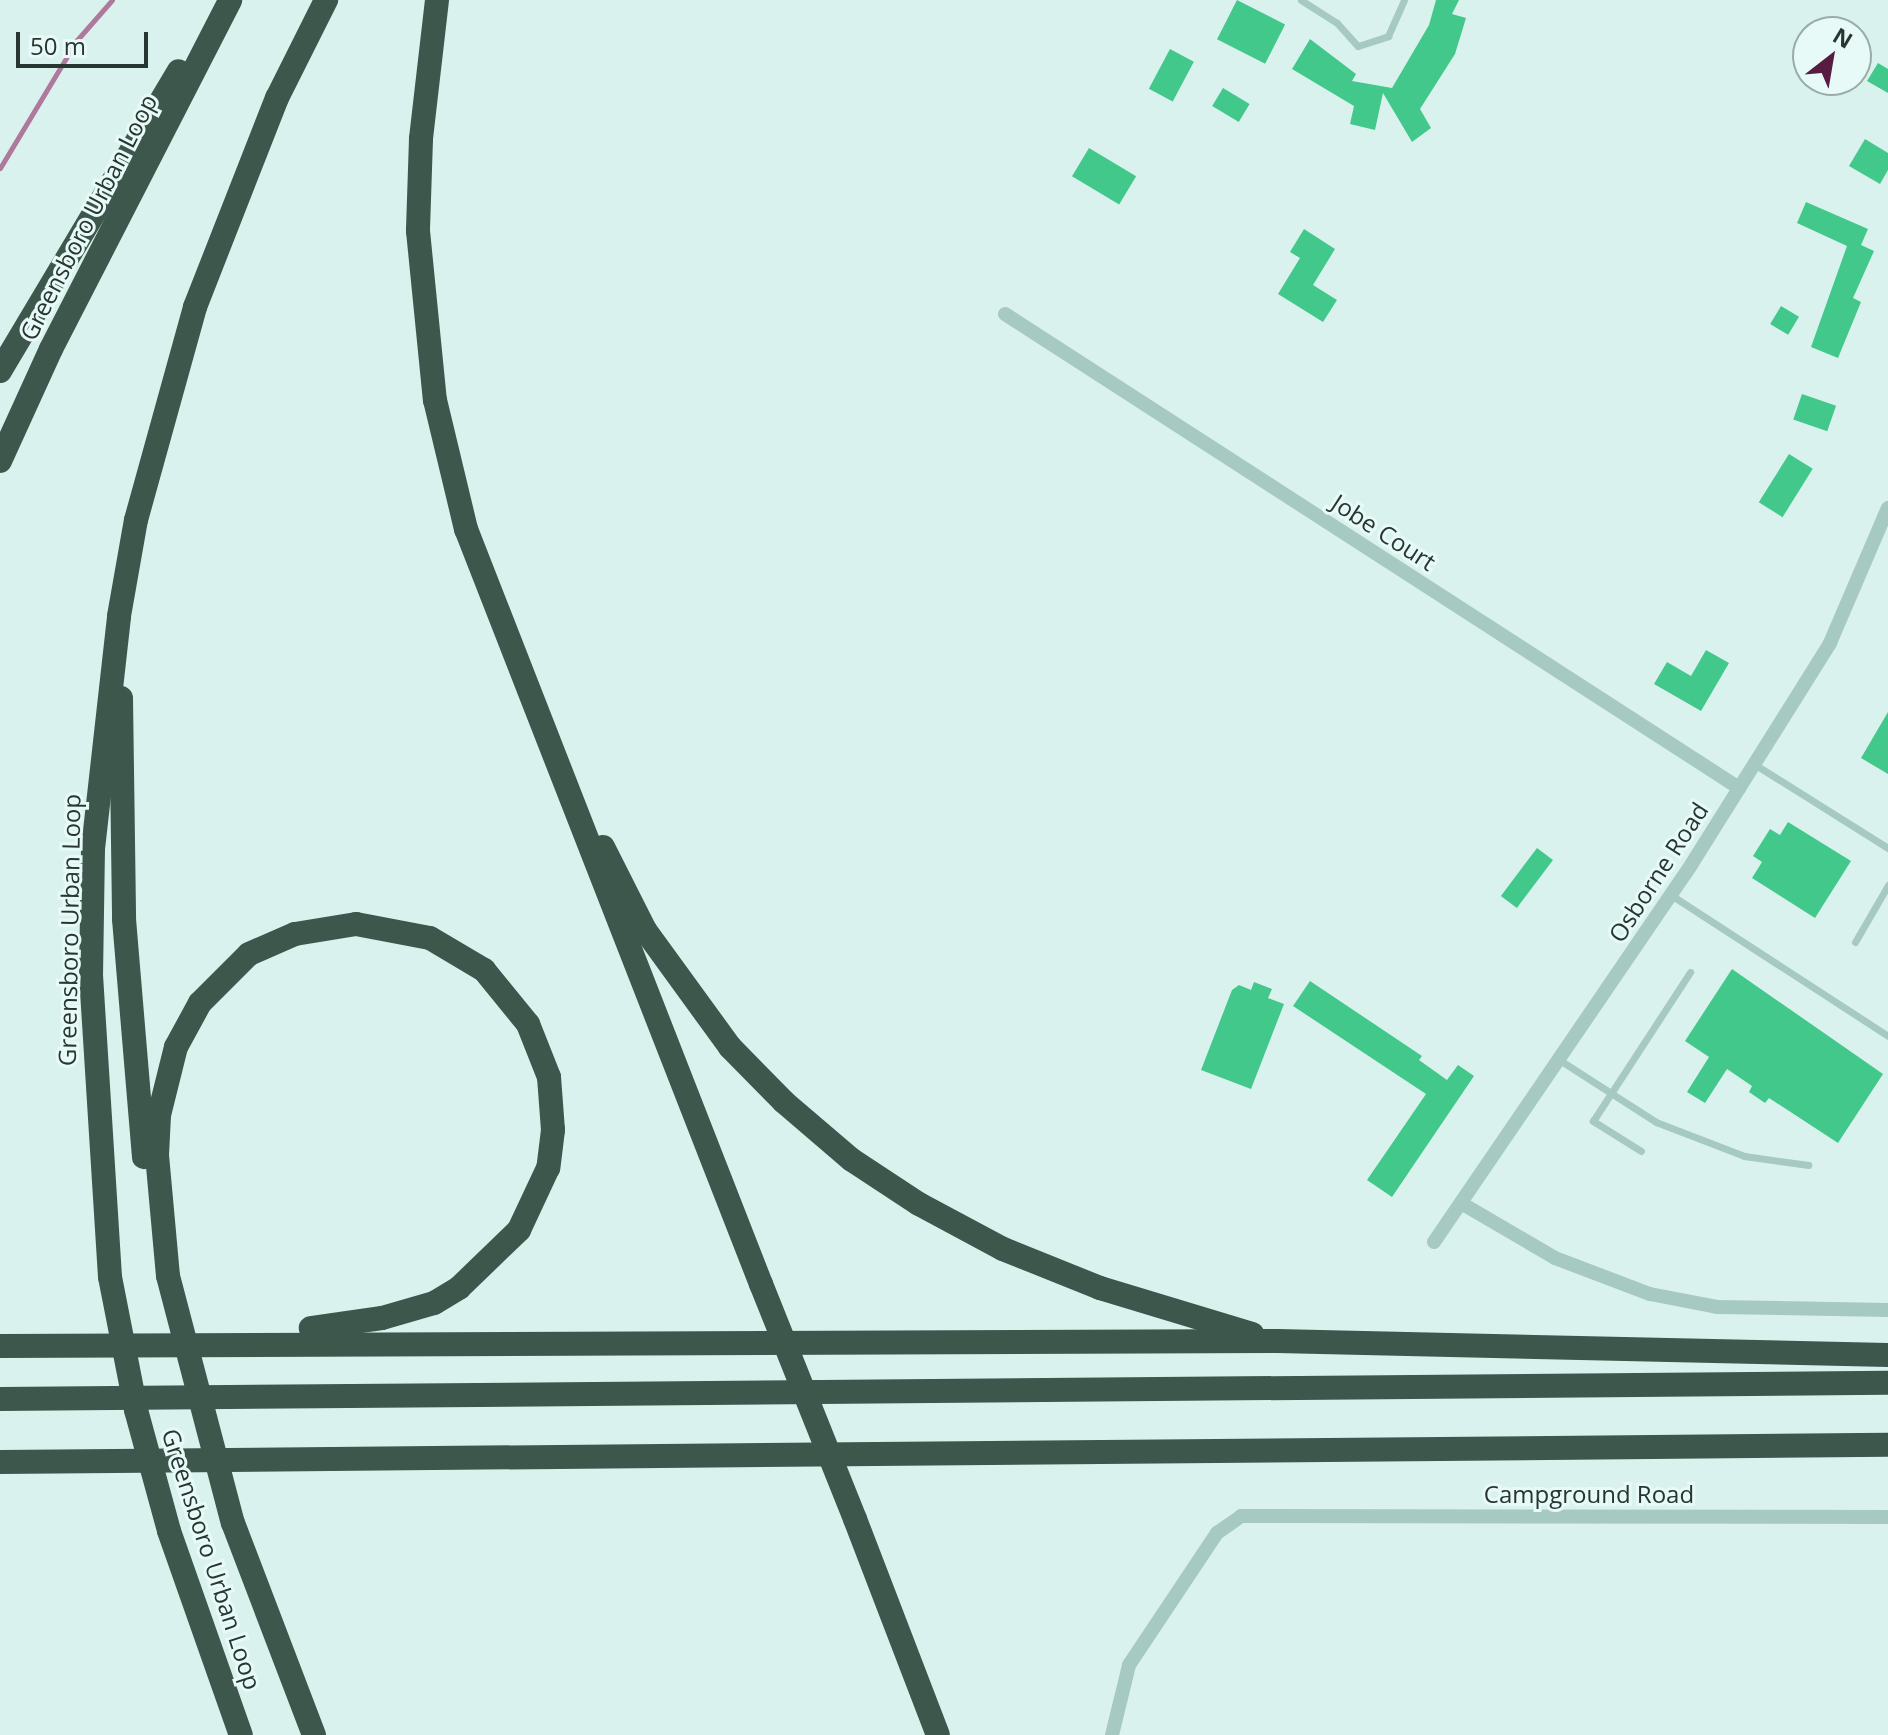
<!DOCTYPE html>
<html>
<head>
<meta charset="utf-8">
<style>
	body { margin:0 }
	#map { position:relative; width:1888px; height:1735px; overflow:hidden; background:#daf2ee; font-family:"Open Sans",sans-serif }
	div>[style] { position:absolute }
	.stream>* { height:5px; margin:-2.5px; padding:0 2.5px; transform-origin:2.5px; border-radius:2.5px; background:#af799d }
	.building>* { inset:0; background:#42c88b; transform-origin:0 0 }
	.service>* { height:7px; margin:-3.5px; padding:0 3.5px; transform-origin:3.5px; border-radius:3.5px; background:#a6cac1 }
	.minor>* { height:14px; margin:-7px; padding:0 7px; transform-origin:7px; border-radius:7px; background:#a6cac1 }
	.motorway>* { height:24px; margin:-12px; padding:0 12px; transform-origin:12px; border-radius:12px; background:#3e574d }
	.motorway-bridge>* { height:24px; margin:-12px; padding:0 12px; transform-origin:12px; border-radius:12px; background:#3e574d }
	span { translate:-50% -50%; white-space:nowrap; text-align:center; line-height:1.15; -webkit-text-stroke:6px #e7faf7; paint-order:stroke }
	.street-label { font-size:24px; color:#273630 }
	.north { position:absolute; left:1792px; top:16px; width:80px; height:80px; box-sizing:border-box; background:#e7faf7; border:2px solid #9aaca7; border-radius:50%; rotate:31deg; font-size:22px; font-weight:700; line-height:32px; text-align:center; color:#273630 }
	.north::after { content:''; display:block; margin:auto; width:28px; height:36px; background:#581c42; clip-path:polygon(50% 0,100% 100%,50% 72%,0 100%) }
	.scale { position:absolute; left:16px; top:32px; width:132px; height:36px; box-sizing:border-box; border:4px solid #273630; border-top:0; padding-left:10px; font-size:24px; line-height:28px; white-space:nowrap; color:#273630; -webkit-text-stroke:6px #e7faf7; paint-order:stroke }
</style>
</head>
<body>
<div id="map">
	<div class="stream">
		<div style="left:0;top:168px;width:149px;rotate:-59deg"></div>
		<div style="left:77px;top:40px;width:53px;rotate:-48.8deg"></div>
	</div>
	<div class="building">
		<div style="left:1237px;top:0;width:54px;height:44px;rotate:27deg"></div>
		<div style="clip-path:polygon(1436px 0,1459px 0,1452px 14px,1466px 18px,1455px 54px,1420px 109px,1431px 128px,1412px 142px,1383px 93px,1375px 130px,1350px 124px,1354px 106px,1292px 69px,1310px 39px,1356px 74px,1352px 81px,1392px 88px,1429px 25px)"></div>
		<div style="left:1170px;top:49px;width:27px;height:45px;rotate:28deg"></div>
		<div style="clip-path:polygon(1878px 63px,1888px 69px,1888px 93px,1867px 81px)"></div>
		<div style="left:1223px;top:88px;width:31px;height:21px;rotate:31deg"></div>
		<div style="clip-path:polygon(1865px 139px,1888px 153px,1888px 170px,1880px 184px,1849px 166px)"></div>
		<div style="left:1089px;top:148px;width:55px;height:33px;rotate:31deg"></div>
		<div style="clip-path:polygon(1806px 202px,1868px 229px,1861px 245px,1874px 251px,1853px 298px,1861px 302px,1838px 358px,1811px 347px,1847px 246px,1797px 223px)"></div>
		<div style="clip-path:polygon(1304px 229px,1335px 249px,1313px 285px,1337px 300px,1323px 322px,1278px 294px,1300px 258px,1290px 252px)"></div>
		<div style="left:1781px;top:306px;width:21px;height:21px;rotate:31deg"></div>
		<div style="left:1802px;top:394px;width:36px;height:27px;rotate:19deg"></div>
		<div style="left:1789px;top:454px;width:28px;height:57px;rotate:32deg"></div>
		<div style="clip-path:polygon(1706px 650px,1729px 663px,1701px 711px,1654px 684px,1667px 662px,1691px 676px)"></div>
		<div style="clip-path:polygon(1888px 712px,1888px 774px,1861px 758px)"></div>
		<div style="clip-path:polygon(1788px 822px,1851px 861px,1815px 918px,1752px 878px,1762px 862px,1753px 856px,1770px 829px,1780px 835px)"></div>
		<div style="left:1537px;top:848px;width:20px;height:60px;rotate:37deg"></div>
		<div style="clip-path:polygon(1732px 969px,1883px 1074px,1838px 1143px,1769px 1098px,1765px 1103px,1749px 1092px,1752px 1086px,1727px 1069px,1705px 1103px,1687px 1092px,1709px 1057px,1685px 1041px)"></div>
		<div style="clip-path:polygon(1310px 981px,1422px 1056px,1419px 1060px,1447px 1080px,1458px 1065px,1474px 1076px,1392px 1197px,1367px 1180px,1426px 1094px,1293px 1006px)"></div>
		<div style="clip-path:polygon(1254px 982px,1272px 989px,1268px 998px,1284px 1004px,1251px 1089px,1201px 1070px,1232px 990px,1239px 985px,1251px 990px)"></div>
	</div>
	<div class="service">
		<div style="left:1301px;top:0;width:43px;rotate:32.6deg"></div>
		<div style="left:1337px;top:23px;width:31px;rotate:48deg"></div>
		<div style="left:1358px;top:46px;width:32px;rotate:-18deg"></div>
		<div style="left:1388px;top:36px;width:39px;rotate:-66deg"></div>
		<div style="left:1754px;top:764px;width:158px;rotate:32.1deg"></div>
		<div style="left:1671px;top:895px;width:259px;rotate:33deg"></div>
		<div style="left:1855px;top:942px;width:66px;rotate:-59.9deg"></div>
		<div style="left:1558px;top:1059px;width:117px;rotate:32.7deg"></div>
		<div style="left:1656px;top:1122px;width:94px;rotate:21.1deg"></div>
		<div style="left:1744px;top:1156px;width:65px;rotate:8deg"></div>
		<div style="left:1641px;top:1151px;width:57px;rotate:-148deg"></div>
		<div style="left:1593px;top:1121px;width:178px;rotate:-56.9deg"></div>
	</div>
	<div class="minor">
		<div style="left:1005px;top:314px;width:874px;rotate:32.85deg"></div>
		<div style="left:1461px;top:1203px;width:109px;rotate:30.3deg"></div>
		<div style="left:1555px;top:1258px;width:102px;rotate:20.8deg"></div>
		<div style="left:1650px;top:1294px;width:68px;rotate:11deg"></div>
		<div style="left:1717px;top:1307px;width:171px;rotate:1deg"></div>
		<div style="left:1434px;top:1242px;width:456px;rotate:-55.7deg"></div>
		<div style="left:1691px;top:865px;width:262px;rotate:-57.9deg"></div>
		<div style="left:1830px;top:643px;width:147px;rotate:-66.8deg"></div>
		<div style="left:1112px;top:1735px;width:72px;rotate:-76.3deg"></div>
		<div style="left:1129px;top:1665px;width:159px;rotate:-56.3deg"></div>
		<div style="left:1217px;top:1533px;width:29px;rotate:-35deg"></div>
		<div style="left:1241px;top:1516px;width:647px;rotate:0.09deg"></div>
	</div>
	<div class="motorway">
		<div style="left:437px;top:0;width:140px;rotate:96.6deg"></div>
		<div style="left:421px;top:139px;width:92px;rotate:91.9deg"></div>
		<div style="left:418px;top:231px;width:170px;rotate:84.3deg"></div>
		<div style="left:435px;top:400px;width:133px;rotate:76.5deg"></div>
		<div style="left:466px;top:529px;width:811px;rotate:68.66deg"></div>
		<div style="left:0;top:371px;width:349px;rotate:-59.2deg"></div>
		<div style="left:0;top:461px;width:123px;rotate:-65.5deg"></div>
		<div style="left:51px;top:349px;width:392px;rotate:-62.8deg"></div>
		<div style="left:121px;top:698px;width:221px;rotate:89.2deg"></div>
		<div style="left:124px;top:919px;width:239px;rotate:85.2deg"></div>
		<div style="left:603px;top:847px;width:93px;rotate:63.2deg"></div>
		<div style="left:645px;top:930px;width:145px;rotate:54deg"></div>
		<div style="left:730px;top:1047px;width:77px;rotate:45.5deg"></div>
		<div style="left:784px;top:1102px;width:89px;rotate:40.5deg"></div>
		<div style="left:852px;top:1160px;width:80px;rotate:33.3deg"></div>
		<div style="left:919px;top:1204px;width:95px;rotate:28.2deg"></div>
		<div style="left:1003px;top:1249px;width:105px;rotate:21.9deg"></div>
		<div style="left:1100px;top:1288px;width:159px;rotate:16.8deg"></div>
		<div style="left:168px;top:1276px;width:121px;rotate:-95.2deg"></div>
		<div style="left:157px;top:1155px;width:40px;rotate:-87.1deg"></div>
		<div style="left:159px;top:1115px;width:70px;rotate:-76deg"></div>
		<div style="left:176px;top:1047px;width:50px;rotate:-61.4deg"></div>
		<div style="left:200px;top:1003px;width:69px;rotate:-45deg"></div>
		<div style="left:249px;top:954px;width:50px;rotate:-23.5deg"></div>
		<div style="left:295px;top:934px;width:62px;rotate:-9.3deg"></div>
		<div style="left:356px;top:924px;width:75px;rotate:10.7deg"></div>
		<div style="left:430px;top:938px;width:63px;rotate:30.7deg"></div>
		<div style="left:484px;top:970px;width:70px;rotate:50.8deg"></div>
		<div style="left:528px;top:1024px;width:57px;rotate:68.4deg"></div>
		<div style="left:549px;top:1077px;width:53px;rotate:85.7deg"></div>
		<div style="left:553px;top:1130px;width:38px;rotate:97deg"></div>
		<div style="left:548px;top:1168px;width:68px;rotate:115.1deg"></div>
		<div style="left:519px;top:1230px;width:83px;rotate:136deg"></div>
		<div style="left:459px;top:1288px;width:29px;rotate:149deg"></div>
		<div style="left:434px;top:1303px;width:54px;rotate:163.9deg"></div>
		<div style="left:382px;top:1318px;width:72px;rotate:172deg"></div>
		<div style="left:110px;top:1277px;width:302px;rotate:-93.6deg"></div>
		<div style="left:91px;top:976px;width:127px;rotate:-89.1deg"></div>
		<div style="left:93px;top:849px;width:234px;rotate:-83.6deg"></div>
		<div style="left:119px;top:616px;width:97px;rotate:-80deg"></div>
		<div style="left:136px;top:520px;width:221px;rotate:-74.5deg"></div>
		<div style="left:195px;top:307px;width:225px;rotate:-68.6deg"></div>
		<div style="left:277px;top:98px;width:110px;rotate:-63.4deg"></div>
		<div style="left:0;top:1346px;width:1277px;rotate:-0.22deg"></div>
		<div style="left:1277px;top:1341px;width:611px;rotate:1.31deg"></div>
		<div style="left:0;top:1399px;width:1888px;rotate:-0.49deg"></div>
		<div style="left:0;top:1462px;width:1888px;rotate:-0.52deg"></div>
		<div style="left:855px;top:1519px;width:231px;rotate:69deg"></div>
		<div style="left:233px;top:1523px;width:227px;rotate:69.1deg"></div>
		<div style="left:169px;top:1531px;width:216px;rotate:70.6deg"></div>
	</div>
	<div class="motorway-bridge">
		<div style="left:168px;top:1276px;width:255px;rotate:75.3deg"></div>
		<div style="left:110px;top:1277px;width:136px;rotate:78.9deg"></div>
		<div style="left:136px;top:1410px;width:125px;rotate:74.7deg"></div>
		<div style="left:761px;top:1284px;width:253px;rotate:68.2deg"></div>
	</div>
	<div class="street-label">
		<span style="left:88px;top:217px;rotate:-63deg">Greensboro Urban Loop</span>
		<span style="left:1384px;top:532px;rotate:33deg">Jobe Court</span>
		<span style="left:1658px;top:872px;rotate:-57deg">Osborne Road</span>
		<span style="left:69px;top:930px;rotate:-89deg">Greensboro Urban Loop</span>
		<span style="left:1589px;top:1494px">Campground Road</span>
		<span style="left:212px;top:1559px;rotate:72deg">Greensboro Urban Loop</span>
	</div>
	<div class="north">N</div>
	<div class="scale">50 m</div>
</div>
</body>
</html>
